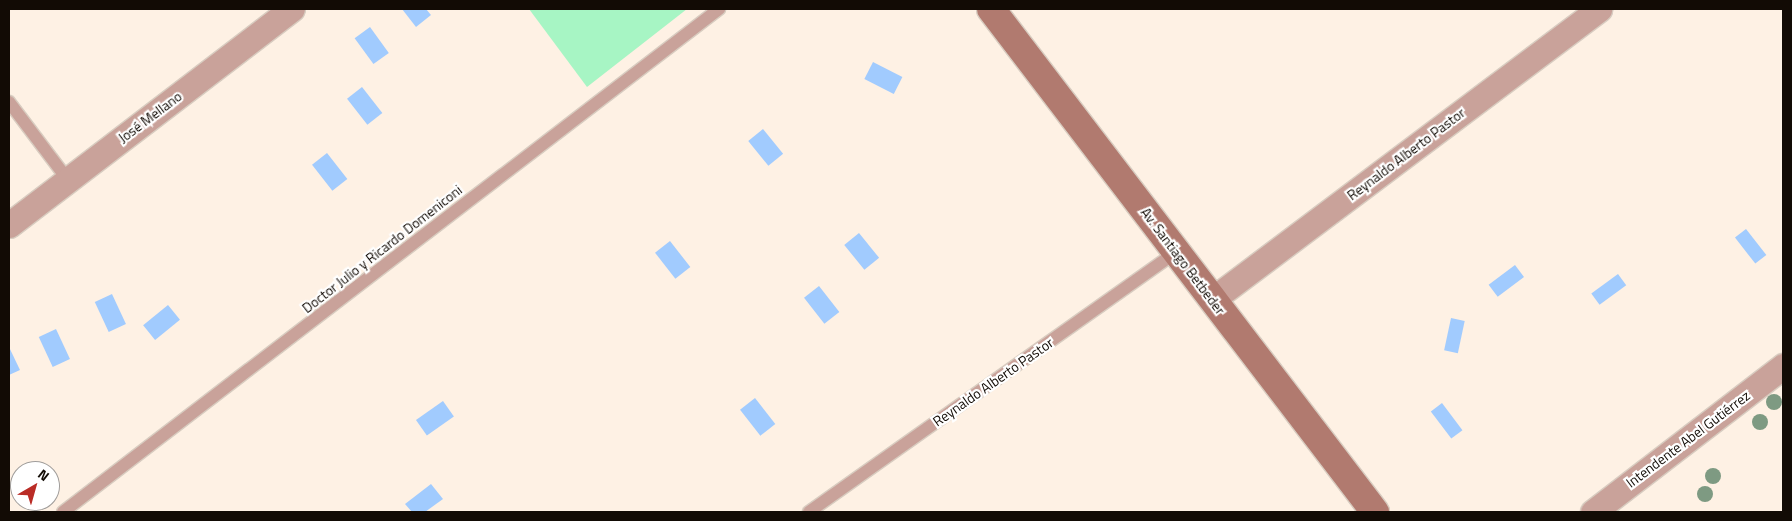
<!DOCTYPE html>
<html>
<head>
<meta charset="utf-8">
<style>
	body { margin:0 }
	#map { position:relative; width:1792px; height:521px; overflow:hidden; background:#fef1e4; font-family:"Titillium Web",sans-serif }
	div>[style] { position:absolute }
	.green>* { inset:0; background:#a7f5c4 }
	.water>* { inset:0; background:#a1cbfe; transform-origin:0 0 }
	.roads { filter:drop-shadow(1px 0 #d8ccc0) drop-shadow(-1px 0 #d8ccc0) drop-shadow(0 1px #d8ccc0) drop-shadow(0 -1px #d8ccc0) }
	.lane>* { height:12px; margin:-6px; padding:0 6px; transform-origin:6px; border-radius:6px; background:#c9a29a }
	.street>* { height:25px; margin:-12.5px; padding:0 12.5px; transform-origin:12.5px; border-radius:12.5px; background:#c9a29a }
	.secondary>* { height:28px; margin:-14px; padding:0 14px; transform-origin:14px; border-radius:14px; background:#b17a6f }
	.trees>* { width:16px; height:16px; margin:-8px; border-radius:50%; background:#7e9a82 }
	span { translate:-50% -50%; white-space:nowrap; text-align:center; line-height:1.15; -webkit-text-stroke:4.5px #fff; paint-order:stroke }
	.street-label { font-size:14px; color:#120b05 }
	.frame { position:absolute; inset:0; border:10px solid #120b05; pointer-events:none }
	.north { position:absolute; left:10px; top:461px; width:50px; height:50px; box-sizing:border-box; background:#fff; border:1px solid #a09d9b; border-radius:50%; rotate:38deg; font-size:14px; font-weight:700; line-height:20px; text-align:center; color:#120b05 }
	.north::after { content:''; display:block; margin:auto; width:18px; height:22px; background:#ba2c26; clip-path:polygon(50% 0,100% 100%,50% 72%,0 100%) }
</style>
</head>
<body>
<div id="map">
	<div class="green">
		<div style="clip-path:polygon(529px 9px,687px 9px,587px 87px)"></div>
	</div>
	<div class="water">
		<div style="clip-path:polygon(402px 9px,426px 9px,431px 15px,416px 27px)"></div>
		<div style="left:370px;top:27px;width:32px;height:19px;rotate:54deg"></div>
		<div style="left:873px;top:62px;width:33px;height:19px;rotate:27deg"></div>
		<div style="left:362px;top:87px;width:33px;height:19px;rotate:52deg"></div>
		<div style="left:763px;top:129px;width:32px;height:19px;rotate:51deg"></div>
		<div style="left:327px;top:153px;width:33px;height:19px;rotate:52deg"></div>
		<div style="left:1746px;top:229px;width:33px;height:14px;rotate:52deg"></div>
		<div style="left:859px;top:233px;width:32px;height:19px;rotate:51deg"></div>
		<div style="left:670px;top:241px;width:33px;height:19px;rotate:52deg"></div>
		<div style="left:1515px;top:265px;width:15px;height:33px;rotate:53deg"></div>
		<div style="left:1618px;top:274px;width:14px;height:33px;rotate:54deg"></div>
		<div style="left:819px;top:286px;width:33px;height:19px;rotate:52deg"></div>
		<div style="left:112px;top:294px;width:33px;height:19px;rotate:65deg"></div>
		<div style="left:168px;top:305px;width:19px;height:32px;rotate:51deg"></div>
		<div style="left:1451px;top:318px;width:14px;height:33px;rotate:12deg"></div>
		<div style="left:56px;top:329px;width:33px;height:19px;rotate:65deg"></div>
		<div style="clip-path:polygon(9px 347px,20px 370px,9px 375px)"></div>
		<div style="left:755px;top:398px;width:33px;height:19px;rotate:52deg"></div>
		<div style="left:443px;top:401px;width:19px;height:33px;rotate:55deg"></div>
		<div style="left:1442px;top:403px;width:34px;height:14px;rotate:53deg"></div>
		<div style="clip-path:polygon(431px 484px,443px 499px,425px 512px,412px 512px,405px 504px)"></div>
	</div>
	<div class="roads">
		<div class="lane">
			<div style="left:9px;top:102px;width:98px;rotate:52.9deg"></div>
			<div style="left:63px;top:512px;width:827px;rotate:-37.48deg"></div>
			<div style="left:809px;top:512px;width:450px;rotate:-35.3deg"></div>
		</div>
		<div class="street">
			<div style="left:9px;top:225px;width:356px;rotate:-37.4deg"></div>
			<div style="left:1213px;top:299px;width:483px;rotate:-36.9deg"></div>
			<div style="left:1593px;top:512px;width:240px;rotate:-37.5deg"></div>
		</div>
		<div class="secondary">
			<div style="left:991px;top:9px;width:633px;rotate:52.64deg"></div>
		</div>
	</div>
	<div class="trees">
		<div style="left:1774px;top:402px"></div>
		<div style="left:1760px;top:422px"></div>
		<div style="left:1713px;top:476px"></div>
		<div style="left:1705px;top:494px"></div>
	</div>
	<div class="street-label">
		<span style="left:150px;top:117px;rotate:-37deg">José Mellano</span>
		<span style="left:1406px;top:154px;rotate:-37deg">Reynaldo Alberto Pastor</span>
		<span style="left:382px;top:249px;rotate:-38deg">Doctor Julio y Ricardo Domeniconi</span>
		<span style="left:1183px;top:261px;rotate:53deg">Av. Santiago Betbeder</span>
		<span style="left:993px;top:382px;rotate:-35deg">Reynaldo Alberto Pastor</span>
		<span style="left:1688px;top:439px;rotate:-37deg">Intendente Abel Gutiérrez</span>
	</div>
	<div class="frame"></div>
	<div class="north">N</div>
</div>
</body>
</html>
